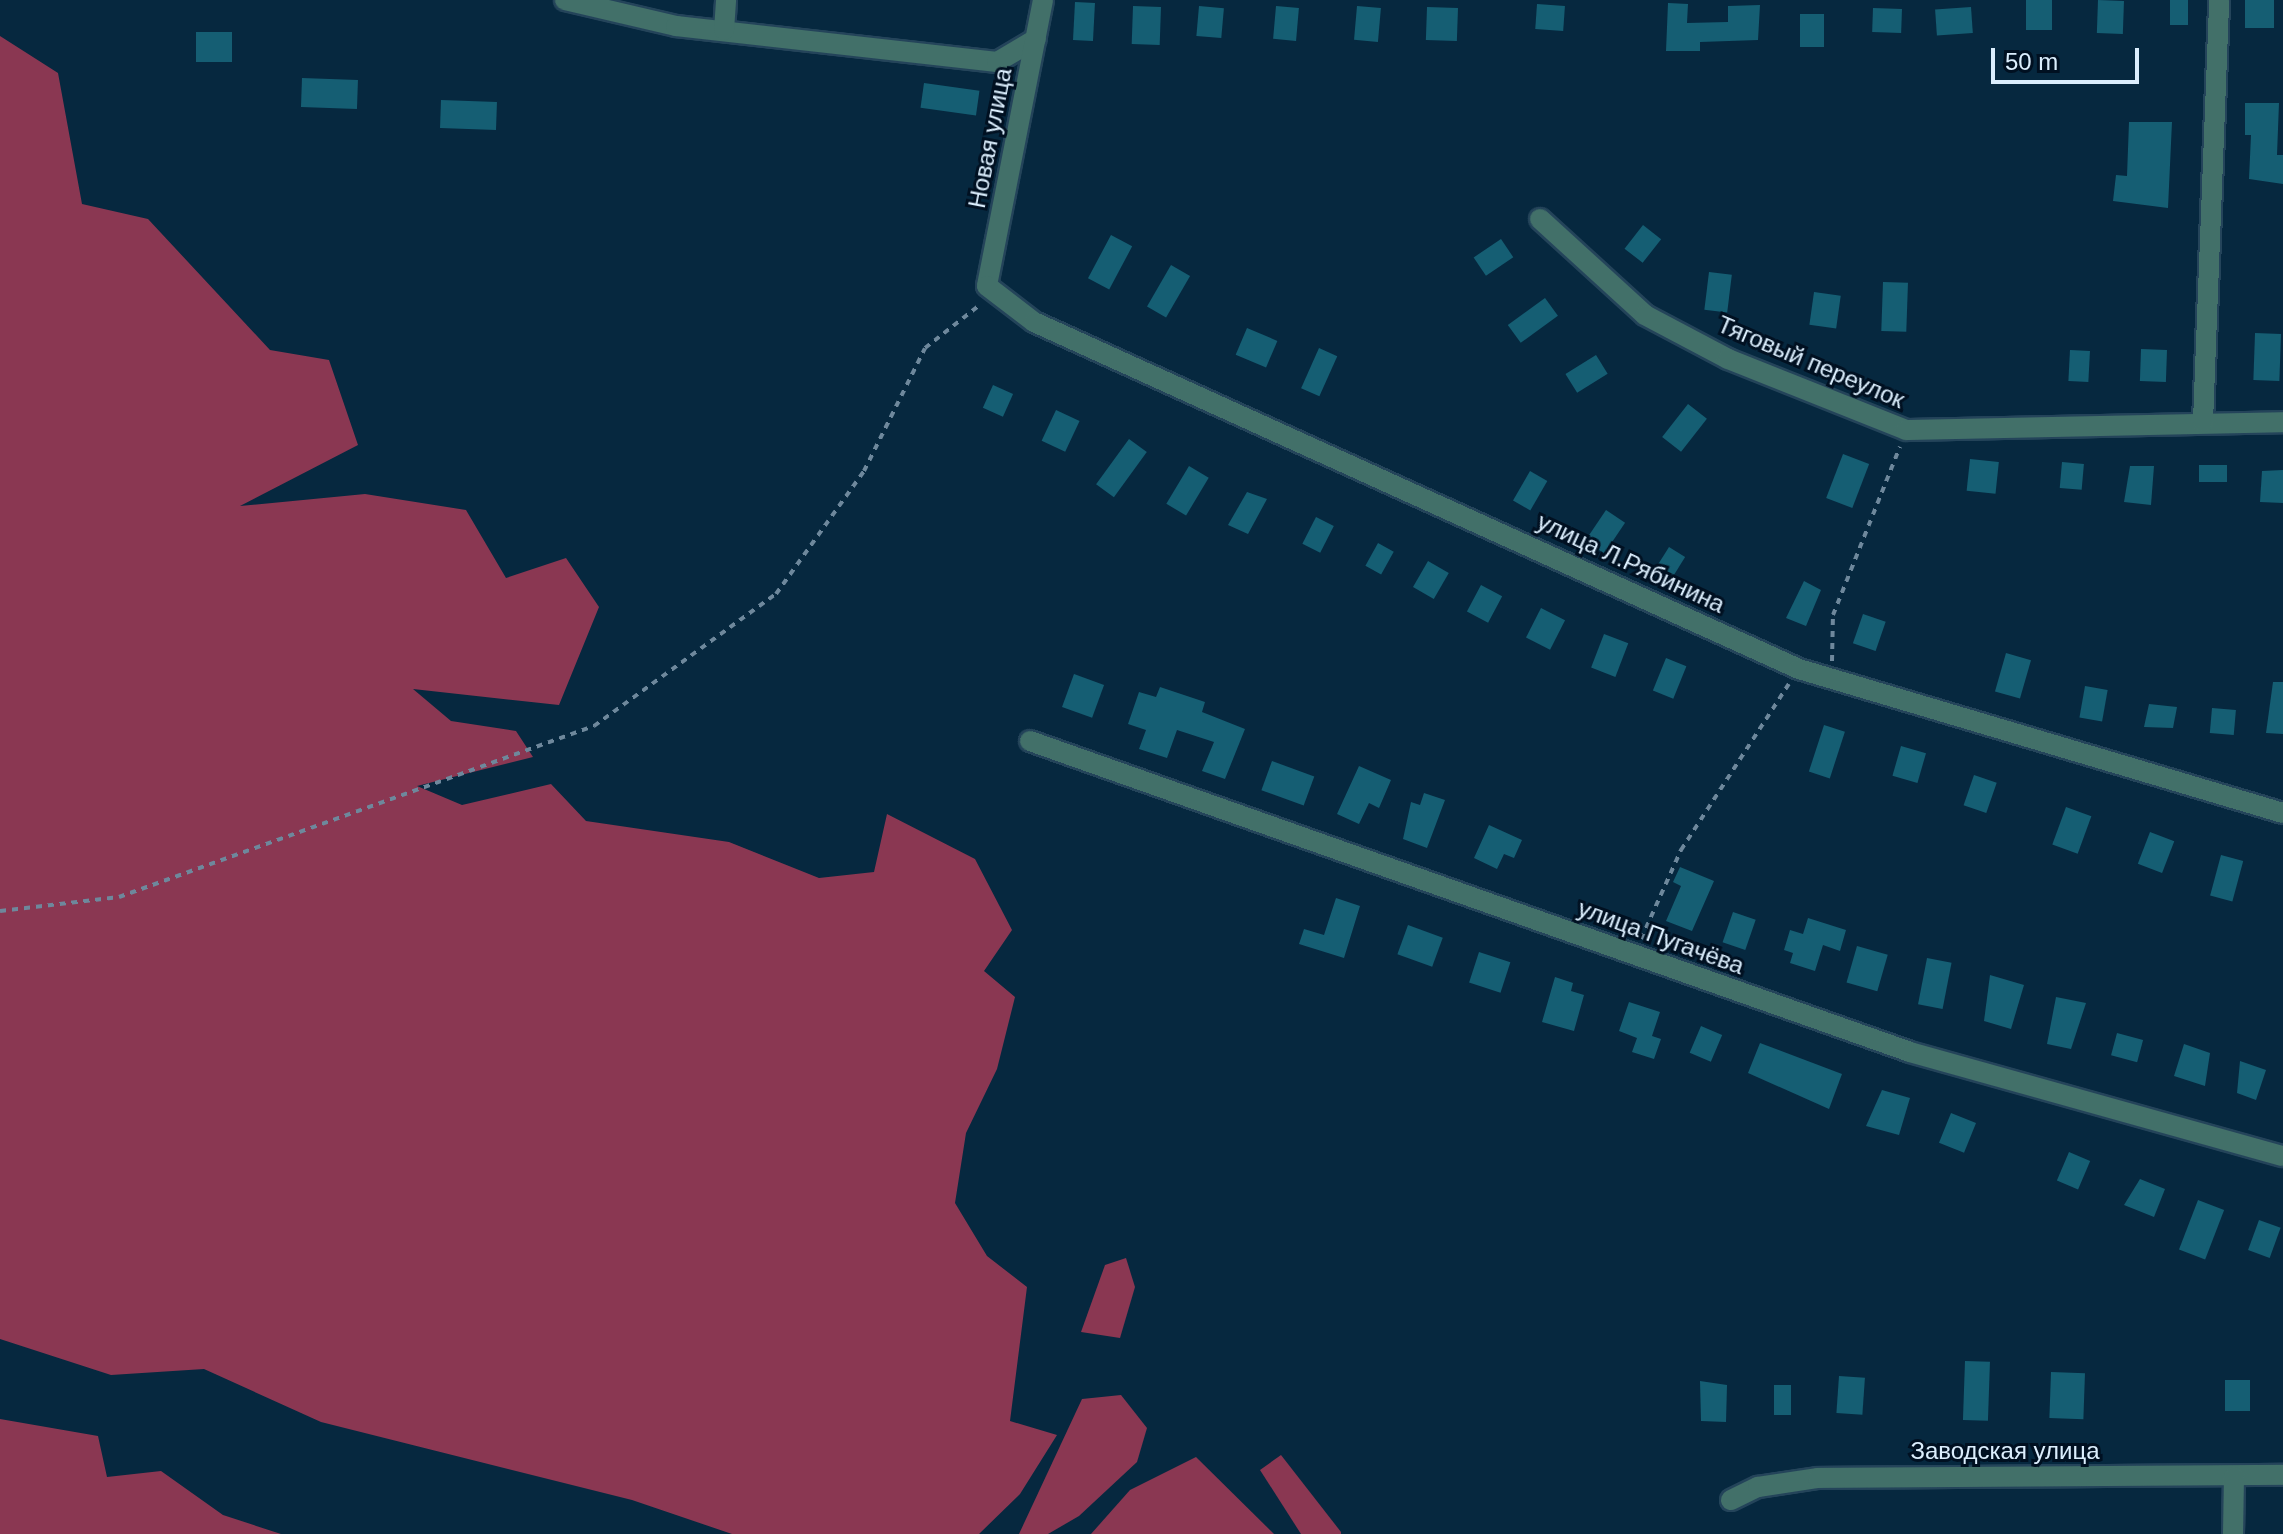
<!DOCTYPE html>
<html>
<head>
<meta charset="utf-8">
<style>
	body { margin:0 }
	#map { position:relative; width:2283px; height:1534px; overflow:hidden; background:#06283f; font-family:Helvetica,sans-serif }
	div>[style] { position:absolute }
	.forest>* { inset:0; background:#8a3752 }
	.building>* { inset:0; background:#155e73; transform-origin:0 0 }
	.path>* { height:4px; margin-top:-2px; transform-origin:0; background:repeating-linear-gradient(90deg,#6e889c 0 6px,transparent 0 12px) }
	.roads { filter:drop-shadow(2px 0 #24445a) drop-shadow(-2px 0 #24445a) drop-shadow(0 2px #24445a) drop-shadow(0 -2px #24445a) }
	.minor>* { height:20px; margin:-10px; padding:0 10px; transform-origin:10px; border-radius:10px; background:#427069 }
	span { translate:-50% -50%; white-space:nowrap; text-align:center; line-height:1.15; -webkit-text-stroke:6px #001021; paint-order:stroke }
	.street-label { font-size:24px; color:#dbeefd }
	.scale { position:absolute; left:1991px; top:48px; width:148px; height:36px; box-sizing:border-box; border:4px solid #dbeefd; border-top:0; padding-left:10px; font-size:24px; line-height:28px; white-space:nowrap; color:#dbeefd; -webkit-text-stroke:6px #001021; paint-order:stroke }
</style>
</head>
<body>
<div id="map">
	<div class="forest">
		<div style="clip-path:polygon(0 36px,58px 73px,82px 204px,148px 219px,270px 350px,329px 360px,358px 445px,240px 506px,365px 494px,466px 510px,506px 578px,566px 558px,599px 607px,559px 705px,413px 689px,451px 721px,516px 731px,533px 757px,417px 786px,462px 805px,551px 784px,586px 821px,729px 842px,819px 878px,874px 872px,887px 814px,975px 859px,1012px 930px,984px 971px,1015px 997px,997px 1069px,966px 1133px,955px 1203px,987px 1256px,1027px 1287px,1010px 1421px,1057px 1435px,1020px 1494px,979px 1534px,732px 1534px,632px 1500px,321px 1422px,204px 1369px,111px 1375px,0 1339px)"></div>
		<div style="clip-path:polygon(1126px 1258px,1135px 1287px,1120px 1338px,1081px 1332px,1105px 1265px)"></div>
		<div style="clip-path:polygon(1121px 1395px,1147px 1428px,1137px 1462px,1079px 1516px,1048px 1534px,1019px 1534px,1082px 1399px)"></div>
		<div style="clip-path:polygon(0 1419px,98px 1436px,107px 1477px,161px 1471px,223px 1515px,281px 1534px,0 1534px)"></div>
		<div style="clip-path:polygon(1281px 1455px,1341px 1532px,1341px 1534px,1301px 1534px,1260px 1470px)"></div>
		<div style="clip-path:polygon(1196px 1457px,1274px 1534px,1091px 1534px,1130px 1490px)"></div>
	</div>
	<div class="building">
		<div style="left:2026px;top:0;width:26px;height:30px"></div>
		<div style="left:2098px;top:0;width:26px;height:33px;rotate:2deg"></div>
		<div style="left:2170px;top:0;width:18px;height:25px"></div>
		<div style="left:2245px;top:0;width:29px;height:28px"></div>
		<div style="left:1075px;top:2px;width:20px;height:38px;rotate:3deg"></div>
		<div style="clip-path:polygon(1668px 3px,1688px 4px,1687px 23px,1728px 22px,1728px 6px,1760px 5px,1758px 40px,1700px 42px,1700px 51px,1666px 51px)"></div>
		<div style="left:1537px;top:4px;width:28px;height:25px;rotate:4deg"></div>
		<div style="left:1199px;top:6px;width:25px;height:30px;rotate:5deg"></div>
		<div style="left:1276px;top:6px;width:23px;height:33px;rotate:5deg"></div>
		<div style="left:1357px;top:6px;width:24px;height:34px;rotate:5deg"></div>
		<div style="left:1161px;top:7px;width:38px;height:28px;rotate:92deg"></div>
		<div style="left:1971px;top:7px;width:26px;height:36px;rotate:86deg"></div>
		<div style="left:1458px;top:8px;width:33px;height:31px;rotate:92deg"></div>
		<div style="left:1873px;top:8px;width:29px;height:24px;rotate:2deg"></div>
		<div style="left:1800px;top:14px;width:24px;height:33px"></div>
		<div style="left:196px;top:32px;width:36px;height:30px"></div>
		<div style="left:302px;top:78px;width:56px;height:29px;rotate:2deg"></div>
		<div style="left:924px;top:83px;width:56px;height:25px;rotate:8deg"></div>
		<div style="left:441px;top:100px;width:56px;height:28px;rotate:2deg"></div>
		<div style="clip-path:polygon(2245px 103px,2279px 103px,2277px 155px,2283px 155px,2283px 184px,2249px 179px,2251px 135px,2245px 135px)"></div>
		<div style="clip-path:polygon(2129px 122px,2172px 122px,2168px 208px,2113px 201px,2116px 175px,2127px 176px)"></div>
		<div style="left:1643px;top:225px;width:23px;height:30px;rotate:38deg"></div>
		<div style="left:1111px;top:235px;width:24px;height:49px;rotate:28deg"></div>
		<div style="left:1501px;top:239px;width:22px;height:33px;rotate:56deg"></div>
		<div style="left:1171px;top:265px;width:22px;height:48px;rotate:30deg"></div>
		<div style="left:1709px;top:272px;width:23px;height:38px;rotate:7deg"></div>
		<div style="left:1883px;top:282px;width:25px;height:49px;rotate:2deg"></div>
		<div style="left:1814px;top:292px;width:27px;height:33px;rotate:8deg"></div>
		<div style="left:1545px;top:298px;width:22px;height:46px;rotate:54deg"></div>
		<div style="left:1247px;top:328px;width:33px;height:29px;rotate:23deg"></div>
		<div style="left:2281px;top:334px;width:47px;height:26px;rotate:92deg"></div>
		<div style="left:1319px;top:348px;width:20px;height:44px;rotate:24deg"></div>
		<div style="left:2070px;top:350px;width:20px;height:31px;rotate:3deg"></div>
		<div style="left:2167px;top:350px;width:32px;height:26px;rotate:92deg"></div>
		<div style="left:1596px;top:355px;width:22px;height:36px;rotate:58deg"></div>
		<div style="left:993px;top:385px;width:22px;height:25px;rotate:24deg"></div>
		<div style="left:1688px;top:404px;width:24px;height:42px;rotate:38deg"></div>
		<div style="left:1056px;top:410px;width:26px;height:34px;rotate:25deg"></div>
		<div style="left:1129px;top:439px;width:22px;height:56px;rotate:36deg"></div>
		<div style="left:1843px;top:454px;width:28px;height:47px;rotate:21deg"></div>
		<div style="left:1970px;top:459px;width:29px;height:32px;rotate:6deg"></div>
		<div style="left:2062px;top:462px;width:22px;height:26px;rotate:5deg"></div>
		<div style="left:2199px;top:465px;width:28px;height:17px"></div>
		<div style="left:1189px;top:466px;width:23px;height:44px;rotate:31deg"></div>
		<div style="clip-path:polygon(2130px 466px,2154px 466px,2151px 505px,2124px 502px)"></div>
		<div style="clip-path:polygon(2283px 470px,2283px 503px,2260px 502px,2262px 471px)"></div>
		<div style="left:1530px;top:471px;width:20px;height:34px;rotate:30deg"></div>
		<div style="clip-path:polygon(1247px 492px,1267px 499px,1248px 534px,1228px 525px)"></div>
		<div style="left:1606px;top:510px;width:23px;height:37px;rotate:34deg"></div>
		<div style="left:1316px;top:517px;width:20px;height:30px;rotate:27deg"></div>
		<div style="left:1378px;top:543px;width:18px;height:26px;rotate:29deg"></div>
		<div style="left:1669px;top:547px;width:19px;height:24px;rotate:32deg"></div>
		<div style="left:1428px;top:561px;width:24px;height:30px;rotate:30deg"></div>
		<div style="clip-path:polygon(1804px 581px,1821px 590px,1806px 626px,1786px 618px)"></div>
		<div style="left:1481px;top:585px;width:24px;height:30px;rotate:28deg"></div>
		<div style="left:1541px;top:608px;width:27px;height:33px;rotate:27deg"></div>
		<div style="left:1863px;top:614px;width:24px;height:31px;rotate:19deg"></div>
		<div style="left:1604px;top:634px;width:26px;height:36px;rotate:21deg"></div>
		<div style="left:2006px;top:653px;width:26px;height:40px;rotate:16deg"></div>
		<div style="left:1666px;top:658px;width:22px;height:35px;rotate:22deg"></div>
		<div style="left:1074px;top:674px;width:32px;height:35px;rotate:20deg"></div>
		<div style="clip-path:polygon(2273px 682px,2283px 682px,2283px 734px,2266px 733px)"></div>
		<div style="left:2085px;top:686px;width:23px;height:32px;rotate:10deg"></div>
		<div style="clip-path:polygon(1160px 687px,1205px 702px,1202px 712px,1245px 729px,1225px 779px,1202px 771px,1214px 742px,1177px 730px,1167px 758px,1139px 749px,1146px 730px,1128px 724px,1139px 692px,1156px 697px)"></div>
		<div style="clip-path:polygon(2149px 704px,2177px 707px,2173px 728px,2144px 727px)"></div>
		<div style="left:2212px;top:708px;width:24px;height:25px;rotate:5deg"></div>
		<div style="left:1824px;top:725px;width:22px;height:49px;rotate:18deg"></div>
		<div style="left:1901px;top:746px;width:26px;height:31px;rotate:16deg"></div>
		<div style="left:1272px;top:761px;width:45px;height:31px;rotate:20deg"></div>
		<div style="clip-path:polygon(1359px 766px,1391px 780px,1379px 808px,1369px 803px,1359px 824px,1337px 814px)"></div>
		<div style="left:1974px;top:775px;width:24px;height:32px;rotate:19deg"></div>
		<div style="clip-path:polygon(1424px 793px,1445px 800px,1427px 848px,1403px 839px,1411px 802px,1420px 805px)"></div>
		<div style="left:2066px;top:807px;width:27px;height:40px;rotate:20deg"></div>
		<div style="clip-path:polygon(1489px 825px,1522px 840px,1514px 858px,1504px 854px,1497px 869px,1474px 858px)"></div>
		<div style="left:2150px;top:832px;width:26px;height:34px;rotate:21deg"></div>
		<div style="left:2221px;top:855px;width:23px;height:42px;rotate:15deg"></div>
		<div style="clip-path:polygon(1680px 867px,1714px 881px,1692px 931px,1666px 921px,1681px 886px,1673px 882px)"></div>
		<div style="clip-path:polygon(1336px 898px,1360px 906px,1344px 958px,1299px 944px,1304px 929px,1324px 935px)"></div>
		<div style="left:1733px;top:912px;width:24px;height:32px;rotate:19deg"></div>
		<div style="clip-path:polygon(1808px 918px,1846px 930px,1840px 951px,1823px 945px,1815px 971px,1790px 963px,1793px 953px,1784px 950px,1790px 930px,1803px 934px)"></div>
		<div style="left:1408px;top:925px;width:37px;height:31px;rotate:20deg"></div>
		<div style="left:1857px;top:946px;width:32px;height:38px;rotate:16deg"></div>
		<div style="left:1479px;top:952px;width:33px;height:32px;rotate:18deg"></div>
		<div style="left:1927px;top:958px;width:25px;height:47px;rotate:11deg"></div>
		<div style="clip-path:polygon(1990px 975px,2024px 985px,2011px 1029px,1984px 1021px)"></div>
		<div style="clip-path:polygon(1555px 977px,1573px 983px,1571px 991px,1584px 995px,1574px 1031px,1542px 1022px)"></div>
		<div style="clip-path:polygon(2056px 997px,2086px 1003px,2071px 1049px,2047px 1044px)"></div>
		<div style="clip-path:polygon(1629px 1002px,1660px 1012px,1652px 1036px,1661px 1039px,1654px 1059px,1632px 1052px,1637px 1038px,1619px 1031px)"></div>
		<div style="left:1701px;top:1026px;width:23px;height:29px;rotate:23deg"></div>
		<div style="left:2117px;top:1033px;width:27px;height:23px;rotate:15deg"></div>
		<div style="clip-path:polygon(1760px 1043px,1842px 1074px,1829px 1109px,1748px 1073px)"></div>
		<div style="clip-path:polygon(2184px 1044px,2210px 1053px,2205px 1086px,2174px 1076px)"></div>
		<div style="clip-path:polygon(2240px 1061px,2266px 1070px,2256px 1100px,2237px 1093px)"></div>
		<div style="clip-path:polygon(1882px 1090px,1910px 1098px,1899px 1135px,1866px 1126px)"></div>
		<div style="left:1951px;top:1113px;width:27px;height:32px;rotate:22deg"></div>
		<div style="left:2069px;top:1152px;width:23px;height:31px;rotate:23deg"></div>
		<div style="clip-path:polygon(2140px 1179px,2165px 1189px,2154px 1217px,2124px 1205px)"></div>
		<div style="left:2198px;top:1200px;width:28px;height:53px;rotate:21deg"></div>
		<div style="left:2259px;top:1220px;width:23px;height:32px;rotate:20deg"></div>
		<div style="left:1965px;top:1361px;width:25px;height:59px;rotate:2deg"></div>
		<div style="left:2051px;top:1372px;width:34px;height:46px;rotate:2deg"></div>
		<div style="left:1839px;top:1376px;width:26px;height:37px;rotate:4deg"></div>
		<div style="left:2225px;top:1380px;width:25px;height:31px"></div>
		<div style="clip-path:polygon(1700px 1381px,1727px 1385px,1726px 1422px,1701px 1421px)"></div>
		<div style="left:1791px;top:1385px;width:30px;height:17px;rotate:90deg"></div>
	</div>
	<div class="path">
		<div style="left:1832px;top:661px;width:46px;rotate:-88.8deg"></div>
		<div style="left:1833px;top:615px;width:181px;rotate:-68.3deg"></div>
		<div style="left:0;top:911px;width:120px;rotate:-6.7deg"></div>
		<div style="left:119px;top:897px;width:505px;rotate:-19.8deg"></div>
		<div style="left:594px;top:726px;width:225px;rotate:-36deg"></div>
		<div style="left:776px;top:594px;width:151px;rotate:-54.4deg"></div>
		<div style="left:864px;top:471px;width:137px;rotate:-63.6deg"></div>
		<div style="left:925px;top:348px;width:71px;rotate:-38.2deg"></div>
		<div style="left:1641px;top:939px;width:98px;rotate:-65.8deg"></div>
		<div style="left:1681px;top:850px;width:198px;rotate:-57deg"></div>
	</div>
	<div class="roads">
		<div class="minor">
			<div style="left:565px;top:0;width:114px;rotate:13.2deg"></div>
			<div style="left:676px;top:26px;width:323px;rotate:6.4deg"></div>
			<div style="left:997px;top:62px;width:45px;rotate:-30.5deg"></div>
			<div style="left:1043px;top:0;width:291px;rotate:101.1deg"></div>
			<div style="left:987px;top:286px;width:59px;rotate:37.5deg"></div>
			<div style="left:1034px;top:322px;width:840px;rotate:24.4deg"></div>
			<div style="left:1799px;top:669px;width:505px;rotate:16.57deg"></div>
			<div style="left:724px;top:30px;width:30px;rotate:-86deg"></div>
			<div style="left:1540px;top:219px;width:142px;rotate:42.4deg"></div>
			<div style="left:1645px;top:315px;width:94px;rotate:27.9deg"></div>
			<div style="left:1728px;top:359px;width:192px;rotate:21.7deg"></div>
			<div style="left:1906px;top:430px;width:377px;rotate:-1.2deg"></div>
			<div style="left:2203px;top:422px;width:422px;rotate:-87.8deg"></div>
			<div style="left:1030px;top:741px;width:933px;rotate:19.46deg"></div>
			<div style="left:1910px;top:1052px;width:387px;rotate:15.6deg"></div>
			<div style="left:1731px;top:1500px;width:30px;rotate:-26deg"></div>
			<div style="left:1758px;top:1487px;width:61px;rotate:-8.5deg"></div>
			<div style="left:1818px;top:1478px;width:465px;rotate:-0.4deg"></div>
			<div style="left:2233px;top:1534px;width:57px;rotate:-89deg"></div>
		</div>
	</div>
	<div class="street-label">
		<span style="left:990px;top:138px;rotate:-79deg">Новая улица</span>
		<span style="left:1811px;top:362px;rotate:23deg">Тяговый переулок</span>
		<span style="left:1631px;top:563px;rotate:25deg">улица Л.Рябинина</span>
		<span style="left:1661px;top:937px;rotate:20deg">улица Пугачёва</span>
		<span style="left:2005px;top:1451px">Заводская улица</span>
	</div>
	<div class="scale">50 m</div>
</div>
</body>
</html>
